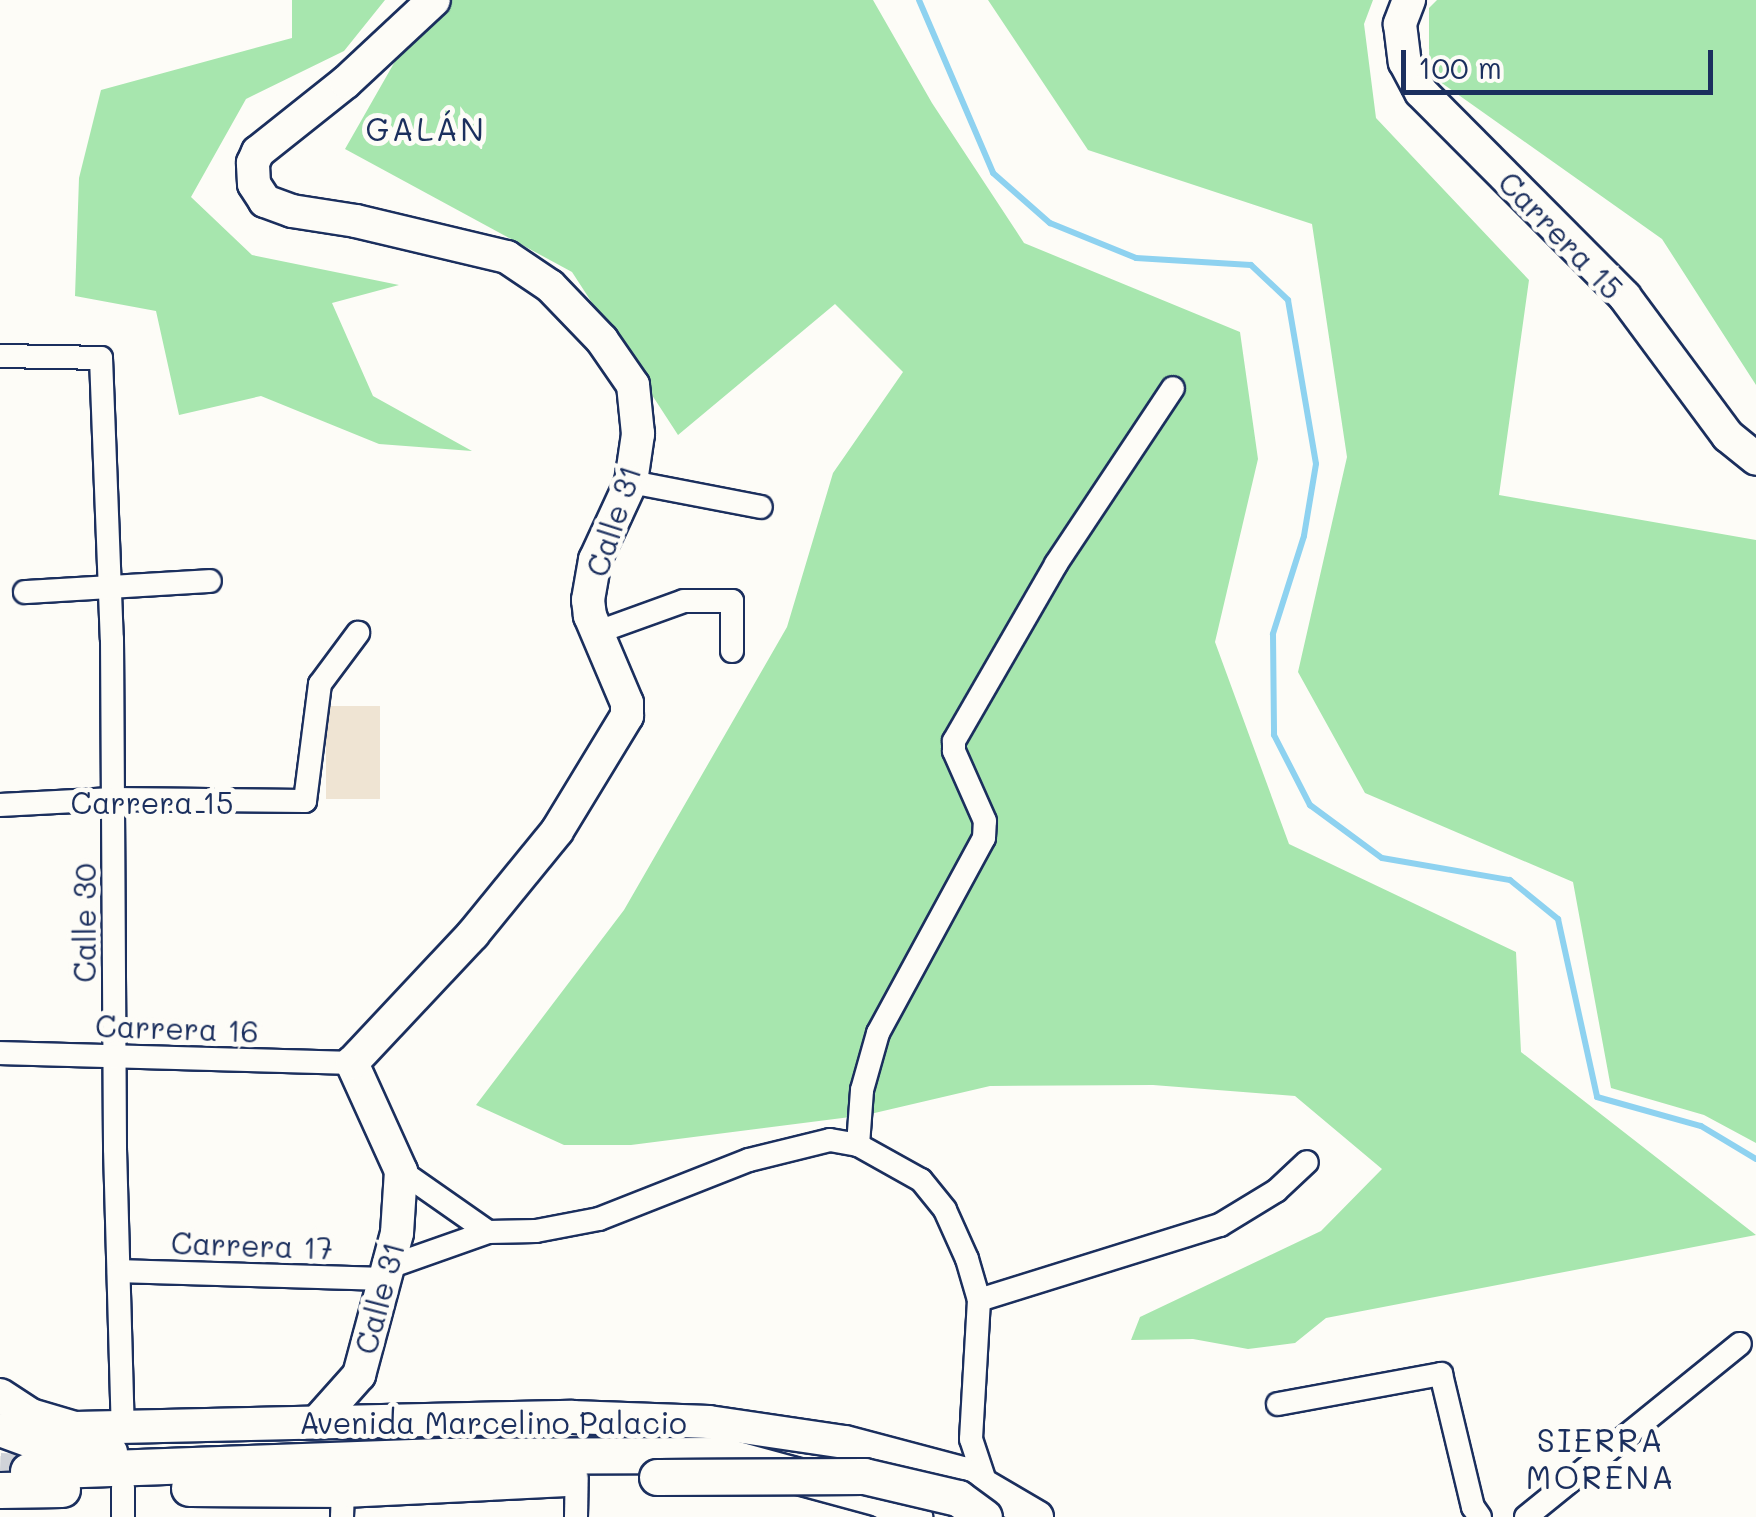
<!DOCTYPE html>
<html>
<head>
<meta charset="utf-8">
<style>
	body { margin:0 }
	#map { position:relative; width:1756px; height:1517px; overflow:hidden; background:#fdfcf7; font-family:Mali,sans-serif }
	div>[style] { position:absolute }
	.built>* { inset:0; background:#efe4d3; transform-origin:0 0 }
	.green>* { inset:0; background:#a7e6ae }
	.stream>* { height:6px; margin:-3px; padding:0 3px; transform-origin:3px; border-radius:3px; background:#8ed2f0 }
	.primary-tunnel>* { height:35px; margin-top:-17.5px; transform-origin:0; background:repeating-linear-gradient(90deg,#d0d3d8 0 35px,transparent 0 53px) }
	.roads { filter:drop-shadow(2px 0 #1b2f5e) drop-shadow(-2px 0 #1b2f5e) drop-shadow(0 2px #1b2f5e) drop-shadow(0 -2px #1b2f5e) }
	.street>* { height:22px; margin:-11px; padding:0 11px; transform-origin:11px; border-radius:11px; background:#fdfcf7 }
	.secondary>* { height:32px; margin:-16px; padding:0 16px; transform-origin:16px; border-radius:16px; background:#fdfcf7 }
	.primary>* { height:35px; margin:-17.5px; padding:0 17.5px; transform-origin:17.5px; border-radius:17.5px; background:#fdfcf7 }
	.bridges { filter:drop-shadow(2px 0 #1b2f5e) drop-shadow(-2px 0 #1b2f5e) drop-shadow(0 2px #1b2f5e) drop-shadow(0 -2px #1b2f5e) }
	.primary-bridge>* { height:35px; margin:-17.5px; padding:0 17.5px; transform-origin:17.5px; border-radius:17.5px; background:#fdfcf7 }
	span { translate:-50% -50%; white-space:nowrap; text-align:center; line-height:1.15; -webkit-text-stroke:10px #fdfcf7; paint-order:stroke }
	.street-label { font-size:30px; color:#1b2f5e }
	.neighbourhood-label { font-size:32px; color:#1b2f5e; letter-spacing:2.5px }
	.scale { position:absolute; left:1401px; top:50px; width:312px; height:45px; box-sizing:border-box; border:5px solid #1b2f5e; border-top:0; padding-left:12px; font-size:30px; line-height:35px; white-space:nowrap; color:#1b2f5e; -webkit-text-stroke:8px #fdfcf7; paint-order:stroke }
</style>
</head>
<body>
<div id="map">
	<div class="built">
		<div style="left:326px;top:706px;width:54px;height:93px"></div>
	</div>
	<div class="green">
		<div style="clip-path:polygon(292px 0,385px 0,344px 51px,246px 99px,191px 197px,252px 255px,399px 285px,332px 303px,373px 396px,472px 451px,379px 444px,261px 396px,179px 415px,156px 311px,75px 296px,79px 178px,101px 90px,292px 38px)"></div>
		<div style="clip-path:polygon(430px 0,873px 0,932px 103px,1024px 243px,1240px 332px,1258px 459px,1215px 642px,1289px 844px,1516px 952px,1521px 1052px,1756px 1235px,1326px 1318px,1295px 1343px,1248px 1349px,1193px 1339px,1131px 1340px,1140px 1317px,1321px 1231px,1382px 1169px,1295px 1096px,1153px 1085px,990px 1086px,866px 1115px,631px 1145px,564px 1145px,476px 1105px,624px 910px,787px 627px,833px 473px,903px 372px,835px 304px,678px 435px,572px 272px,345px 149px)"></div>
		<div style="clip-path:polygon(988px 0,1373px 0,1364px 24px,1376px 118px,1529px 280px,1499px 495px,1756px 540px,1756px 1143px,1704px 1115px,1611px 1088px,1573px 882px,1365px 793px,1298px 672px,1347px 457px,1312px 224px,1088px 150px)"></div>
		<div style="clip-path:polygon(1437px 0,1756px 0,1756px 385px,1662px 239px,1429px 74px,1429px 8px)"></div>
	</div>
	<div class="stream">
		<div style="left:919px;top:0;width:188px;rotate:66.8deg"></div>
		<div style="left:993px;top:173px;width:76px;rotate:41.3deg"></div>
		<div style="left:1050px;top:223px;width:93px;rotate:22.1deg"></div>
		<div style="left:1136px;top:258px;width:115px;rotate:3.5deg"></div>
		<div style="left:1251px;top:265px;width:51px;rotate:43.4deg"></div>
		<div style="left:1288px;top:300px;width:166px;rotate:80.3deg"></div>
		<div style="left:1316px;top:464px;width:73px;rotate:99.5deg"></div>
		<div style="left:1304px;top:536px;width:103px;rotate:107.6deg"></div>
		<div style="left:1273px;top:634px;width:101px;rotate:89.4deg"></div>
		<div style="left:1274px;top:735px;width:79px;rotate:62.8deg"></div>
		<div style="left:1310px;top:805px;width:89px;rotate:36.4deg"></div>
		<div style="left:1382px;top:858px;width:130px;rotate:9.8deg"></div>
		<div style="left:1510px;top:880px;width:62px;rotate:39.1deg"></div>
		<div style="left:1558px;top:919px;width:182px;rotate:77.6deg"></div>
		<div style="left:1597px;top:1097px;width:108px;rotate:15.6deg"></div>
		<div style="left:1701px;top:1126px;width:64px;rotate:31deg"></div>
	</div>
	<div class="primary-tunnel">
		<div style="left:0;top:1470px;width:28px;rotate:2deg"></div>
	</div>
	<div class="roads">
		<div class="street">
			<div style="left:0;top:356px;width:101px;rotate:1.1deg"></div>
			<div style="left:101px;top:358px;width:281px;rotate:87.8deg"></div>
			<div style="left:112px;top:639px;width:510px;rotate:89.66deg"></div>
			<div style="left:115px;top:1149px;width:278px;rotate:88.4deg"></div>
			<div style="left:631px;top:482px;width:132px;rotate:10.9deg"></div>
			<div style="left:25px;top:592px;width:185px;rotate:-3.4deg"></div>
			<div style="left:598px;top:632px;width:91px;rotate:-19.8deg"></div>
			<div style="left:684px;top:601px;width:48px"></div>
			<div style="left:732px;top:601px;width:50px;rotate:90deg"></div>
			<div style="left:0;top:805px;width:113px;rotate:-3deg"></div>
			<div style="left:113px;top:799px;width:192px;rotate:0.6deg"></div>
			<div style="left:305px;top:801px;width:118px;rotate:-82.7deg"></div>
			<div style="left:320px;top:684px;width:64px;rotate:-53.3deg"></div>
			<div style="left:0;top:1053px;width:352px;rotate:1.6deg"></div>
			<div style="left:858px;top:1145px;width:55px;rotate:-85.8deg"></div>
			<div style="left:862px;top:1090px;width:59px;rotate:-74.3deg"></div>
			<div style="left:878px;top:1033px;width:222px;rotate:-61.5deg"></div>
			<div style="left:984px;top:838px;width:17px;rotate:-87deg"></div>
			<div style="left:985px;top:821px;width:77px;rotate:-113.9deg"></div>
			<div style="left:954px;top:751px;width:10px;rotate:-90deg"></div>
			<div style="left:954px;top:741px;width:204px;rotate:-60deg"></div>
			<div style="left:1056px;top:564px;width:211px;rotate:-56.4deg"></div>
			<div style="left:401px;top:1171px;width:106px;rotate:35deg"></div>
			<div style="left:386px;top:1268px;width:108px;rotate:-19.4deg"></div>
			<div style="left:488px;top:1232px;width:48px;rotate:-1.2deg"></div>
			<div style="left:536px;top:1231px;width:64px;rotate:-10.8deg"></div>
			<div style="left:599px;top:1219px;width:161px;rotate:-21.5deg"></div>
			<div style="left:749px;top:1160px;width:83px;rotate:-13.9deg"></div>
			<div style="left:830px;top:1140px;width:28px;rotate:10deg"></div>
			<div style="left:858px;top:1145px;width:72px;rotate:29.1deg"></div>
			<div style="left:921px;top:1180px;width:38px;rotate:51deg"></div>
			<div style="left:945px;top:1210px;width:54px;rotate:65.8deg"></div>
			<div style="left:967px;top:1259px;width:43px;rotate:73.7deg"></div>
			<div style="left:979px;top:1300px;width:139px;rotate:93.3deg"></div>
			<div style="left:971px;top:1439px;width:47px;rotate:71.6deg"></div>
			<div style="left:119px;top:1271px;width:264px;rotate:1.7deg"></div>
			<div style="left:979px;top:1300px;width:252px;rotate:-17.3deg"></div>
			<div style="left:1220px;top:1225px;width:66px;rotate:-31.3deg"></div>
			<div style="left:1276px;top:1191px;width:42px;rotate:-43.1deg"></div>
			<div style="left:1278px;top:1404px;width:166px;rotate:-10.4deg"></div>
			<div style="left:1441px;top:1374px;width:137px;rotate:76.5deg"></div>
			<div style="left:1473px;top:1507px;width:12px;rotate:55deg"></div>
			<div style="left:123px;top:1517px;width:29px;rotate:-90deg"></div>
			<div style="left:342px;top:1517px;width:28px;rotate:-88deg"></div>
			<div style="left:576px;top:1517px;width:39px;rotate:-89deg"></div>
			<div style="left:1526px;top:1517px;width:275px;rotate:-39deg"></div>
		</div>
		<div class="secondary">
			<div style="left:1409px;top:0;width:26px;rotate:111deg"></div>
			<div style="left:1400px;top:24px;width:38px;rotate:83deg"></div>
			<div style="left:1405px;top:62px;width:34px;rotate:62deg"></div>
			<div style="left:1421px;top:92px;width:289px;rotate:45.1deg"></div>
			<div style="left:1625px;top:297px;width:173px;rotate:53.5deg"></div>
			<div style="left:1728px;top:436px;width:36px;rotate:39deg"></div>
			<div style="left:0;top:1395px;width:37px;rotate:33deg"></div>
			<div style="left:31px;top:1415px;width:46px;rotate:16.5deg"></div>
			<div style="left:75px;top:1428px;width:497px;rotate:-1.3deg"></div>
			<div style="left:572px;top:1417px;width:137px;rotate:2.1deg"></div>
			<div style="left:709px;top:1422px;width:137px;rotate:8.4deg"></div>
			<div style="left:845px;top:1442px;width:121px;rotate:14.8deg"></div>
			<div style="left:962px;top:1473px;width:87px;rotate:30.4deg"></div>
			<div style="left:318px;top:1421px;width:62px;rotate:-48.3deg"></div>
			<div style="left:359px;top:1375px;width:147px;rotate:-75deg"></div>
			<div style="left:397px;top:1233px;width:62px;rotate:-86.3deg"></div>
			<div style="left:401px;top:1171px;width:119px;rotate:-114.4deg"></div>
			<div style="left:352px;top:1063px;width:177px;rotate:-46.8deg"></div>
			<div style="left:473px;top:934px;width:133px;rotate:-50.8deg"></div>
			<div style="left:557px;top:831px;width:135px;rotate:-58.7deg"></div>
			<div style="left:627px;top:716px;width:13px;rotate:-90deg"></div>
			<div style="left:627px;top:703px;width:95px;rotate:-113deg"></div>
			<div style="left:590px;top:616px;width:16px;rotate:-97deg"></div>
			<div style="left:588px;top:600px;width:41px;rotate:-80.1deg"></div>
			<div style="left:595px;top:560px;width:86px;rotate:-65.2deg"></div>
			<div style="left:631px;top:482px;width:49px;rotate:-81.7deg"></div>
			<div style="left:638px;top:434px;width:49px;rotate:-95.8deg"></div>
			<div style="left:633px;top:385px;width:55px;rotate:-124.6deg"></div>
			<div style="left:602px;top:340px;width:75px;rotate:-133.9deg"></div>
			<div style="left:550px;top:286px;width:52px;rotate:-146deg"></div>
			<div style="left:507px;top:257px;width:155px;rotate:-166.6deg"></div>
			<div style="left:356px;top:221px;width:65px;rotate:-171.1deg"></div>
			<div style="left:292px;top:211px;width:29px;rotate:-160deg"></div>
			<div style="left:265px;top:201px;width:20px;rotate:-123deg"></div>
			<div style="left:254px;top:184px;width:21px;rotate:-93deg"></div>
			<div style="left:253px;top:163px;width:12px;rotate:-66deg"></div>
			<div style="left:258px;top:152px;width:112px;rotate:-38.5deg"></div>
			<div style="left:346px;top:82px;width:120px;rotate:-43deg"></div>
			<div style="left:0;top:1430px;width:64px;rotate:20.1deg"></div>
			<div style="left:60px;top:1452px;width:51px"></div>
		</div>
		<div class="primary">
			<div style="left:28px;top:1471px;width:419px;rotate:-2.1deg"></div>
			<div style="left:447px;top:1456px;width:274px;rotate:-0.2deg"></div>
			<div style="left:721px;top:1455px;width:164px;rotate:15.2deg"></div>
			<div style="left:879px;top:1498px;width:40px;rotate:28deg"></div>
			<div style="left:189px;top:1488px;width:154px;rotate:0.4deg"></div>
			<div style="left:343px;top:1489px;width:223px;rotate:-2.8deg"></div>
			<div style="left:0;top:1490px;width:62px;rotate:-0.9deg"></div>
		</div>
	</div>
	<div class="bridges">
		<div class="primary-bridge">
			<div style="left:657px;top:1477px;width:207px;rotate:-0.3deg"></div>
			<div style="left:864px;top:1476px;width:97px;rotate:13.2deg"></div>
			<div style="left:958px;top:1498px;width:32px;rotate:36deg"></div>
		</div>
	</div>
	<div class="street-label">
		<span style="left:1561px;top:235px;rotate:46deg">Carrera 15</span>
		<span style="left:613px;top:521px;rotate:-72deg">Calle 31</span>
		<span style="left:152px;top:802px">Carrera 15</span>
		<span style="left:84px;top:923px;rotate:-90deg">Calle 30</span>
		<span style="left:177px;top:1028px;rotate:2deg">Carrera 16</span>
		<span style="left:252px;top:1245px;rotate:2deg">Carrera 17</span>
		<span style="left:379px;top:1298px;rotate:-75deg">Calle 31</span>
		<span style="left:493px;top:1422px">Avenida Marcelino Palacio</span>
	</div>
	<div class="neighbourhood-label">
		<span style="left:426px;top:128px">GALÁN</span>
		<span style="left:1601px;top:1458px">SIERRA<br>MORENA</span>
	</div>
	<div class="scale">100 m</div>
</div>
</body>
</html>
